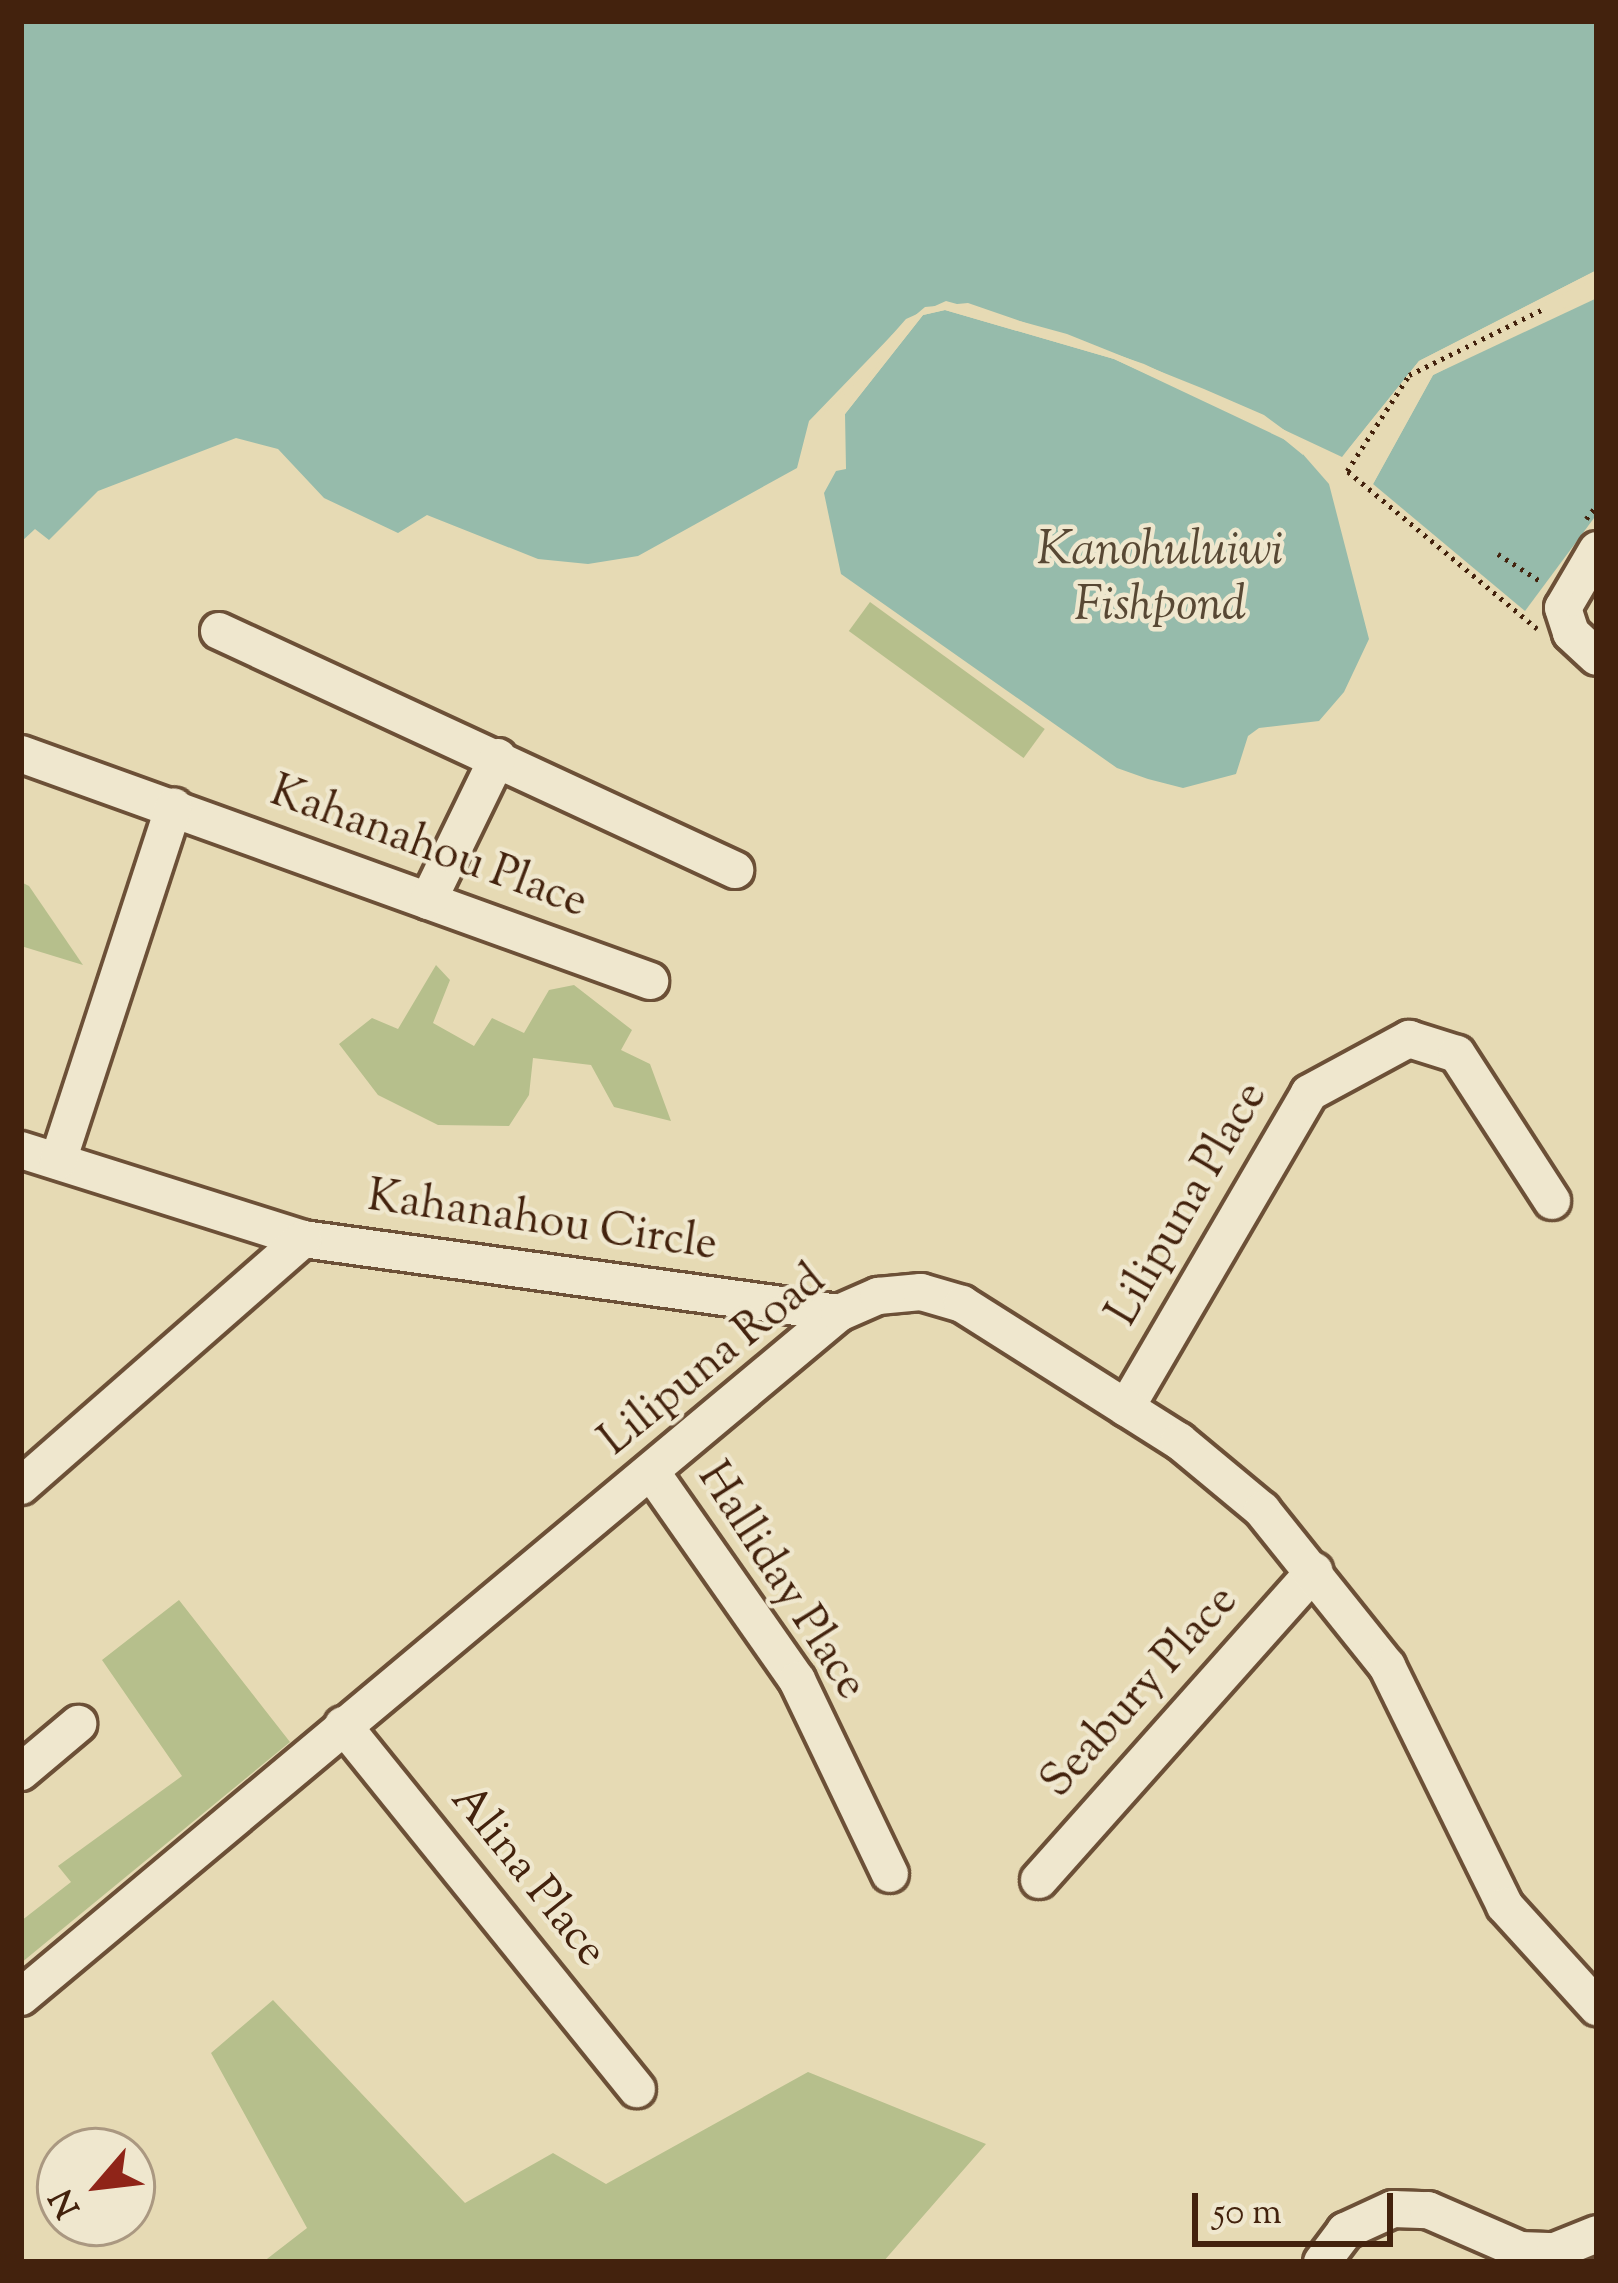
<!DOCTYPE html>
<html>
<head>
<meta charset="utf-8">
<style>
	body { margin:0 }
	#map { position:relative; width:1618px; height:2283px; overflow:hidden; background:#e6dab4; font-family:"Sorts Mill Goudy",serif }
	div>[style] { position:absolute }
	.green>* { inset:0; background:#b6bf8c; transform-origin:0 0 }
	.water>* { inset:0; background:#96bbab }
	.pier>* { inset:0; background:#e6dab4 }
	.path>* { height:4.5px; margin-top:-2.25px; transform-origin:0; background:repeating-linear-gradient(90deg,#43220d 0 3px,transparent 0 9px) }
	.roads { filter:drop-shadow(3px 0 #6c5037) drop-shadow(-3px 0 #6c5037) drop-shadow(0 3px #6c5037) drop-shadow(0 -3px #6c5037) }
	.minor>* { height:36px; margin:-18px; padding:0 18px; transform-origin:18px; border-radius:18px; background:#efe7ce }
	span { translate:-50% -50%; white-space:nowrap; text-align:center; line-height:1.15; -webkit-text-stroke:9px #efe7ce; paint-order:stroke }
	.street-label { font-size:45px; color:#43220d }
	.water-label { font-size:48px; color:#584834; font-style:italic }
	.frame { position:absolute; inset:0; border:24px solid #43220d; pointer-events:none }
	.north { position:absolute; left:36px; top:2127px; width:120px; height:120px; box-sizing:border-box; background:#efe7ce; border:3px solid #aa9881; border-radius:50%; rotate:242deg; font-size:33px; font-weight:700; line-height:48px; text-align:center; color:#43220d }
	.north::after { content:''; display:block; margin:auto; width:42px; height:54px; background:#8f2418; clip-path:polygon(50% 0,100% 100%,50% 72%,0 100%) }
	.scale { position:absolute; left:1192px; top:2193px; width:201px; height:54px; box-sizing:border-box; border:6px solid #43220d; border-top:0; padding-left:15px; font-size:36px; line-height:42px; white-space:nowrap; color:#43220d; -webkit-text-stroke:9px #efe7ce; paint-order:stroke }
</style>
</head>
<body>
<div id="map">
	<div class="green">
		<div style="left:870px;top:602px;width:216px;height:36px;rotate:36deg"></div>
		<div style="clip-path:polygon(21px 882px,29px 886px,83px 965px,21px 946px)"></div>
		<div style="clip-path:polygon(436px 965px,450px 980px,433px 1023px,474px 1046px,492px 1018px,524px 1033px,549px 990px,574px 985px,632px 1030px,621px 1050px,650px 1064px,671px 1121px,614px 1107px,591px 1065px,533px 1058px,529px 1095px,509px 1126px,438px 1125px,378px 1095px,339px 1044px,372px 1018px,398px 1029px)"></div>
		<div style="clip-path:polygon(179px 1600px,290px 1742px,21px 1963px,21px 1921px,71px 1882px,58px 1866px,182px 1776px,102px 1660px)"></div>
		<div style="clip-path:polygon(273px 2000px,465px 2203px,553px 2153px,606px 2184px,808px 2072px,986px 2144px,883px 2262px,263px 2262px,307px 2228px,211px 2053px)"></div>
	</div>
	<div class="water">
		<div style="clip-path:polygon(21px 21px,1597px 21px,1597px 270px,1419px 361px,1342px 457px,1144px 364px,968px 303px,925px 307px,892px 335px,809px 421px,797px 468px,638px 556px,588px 564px,538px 559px,427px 515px,398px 533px,324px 498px,278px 449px,236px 438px,98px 491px,49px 540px,35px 529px,21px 542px)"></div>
		<div style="clip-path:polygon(1597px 298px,1597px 514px,1525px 611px,1373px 484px,1433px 375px)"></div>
		<div style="clip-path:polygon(945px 310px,1114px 359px,1294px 444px,1329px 484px,1369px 639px,1344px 692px,1319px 721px,1259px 728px,1248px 736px,1236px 774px,1183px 788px,1148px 779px,1117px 768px,841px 574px,824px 493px,836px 471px,846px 469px,845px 414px,923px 315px)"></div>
	</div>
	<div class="pier">
		<div style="clip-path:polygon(1597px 270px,1597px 277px,1422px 365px,1342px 457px,1419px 361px)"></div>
		<div style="clip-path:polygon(1597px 292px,1433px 375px,1373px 484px,1369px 480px,1429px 370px)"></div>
		<div style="clip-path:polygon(946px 301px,1067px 334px,1204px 389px,1264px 415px,1302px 443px,1303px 455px,1275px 432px,1114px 359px,945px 310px,923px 315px,845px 414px,839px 417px,883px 358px,815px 422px,906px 319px)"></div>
	</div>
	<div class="path">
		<div style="left:1586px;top:519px;width:18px;rotate:-52deg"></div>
		<div style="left:1498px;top:554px;width:50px;rotate:32.7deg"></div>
		<div style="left:1537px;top:629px;width:247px;rotate:-140.3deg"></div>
		<div style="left:1347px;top:471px;width:114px;rotate:-57.1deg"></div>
		<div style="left:1409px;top:375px;width:149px;rotate:-26.2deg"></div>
	</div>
	<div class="roads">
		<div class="minor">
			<div style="left:1597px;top:550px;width:67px;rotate:120.4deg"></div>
			<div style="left:1563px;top:608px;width:26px;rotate:72deg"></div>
			<div style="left:1571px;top:633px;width:35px;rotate:43deg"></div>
			<div style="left:219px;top:631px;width:569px;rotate:24.85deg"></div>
			<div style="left:21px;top:754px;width:669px;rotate:19.84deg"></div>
			<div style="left:428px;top:901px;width:160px;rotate:-64.1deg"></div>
			<div style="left:21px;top:1150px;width:296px;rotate:17.5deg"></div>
			<div style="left:303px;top:1239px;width:541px;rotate:7.86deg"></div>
			<div style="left:58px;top:1161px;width:373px;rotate:-71.9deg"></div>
			<div style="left:1126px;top:1408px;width:364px;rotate:-59.8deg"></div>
			<div style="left:1309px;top:1093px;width:114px;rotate:-28.4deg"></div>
			<div style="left:1409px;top:1039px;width:50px;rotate:17.4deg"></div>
			<div style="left:1457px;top:1054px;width:175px;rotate:57.1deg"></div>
			<div style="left:652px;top:1473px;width:253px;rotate:55deg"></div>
			<div style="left:797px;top:1680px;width:215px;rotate:64.4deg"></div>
			<div style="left:21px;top:1486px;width:375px;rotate:-41.2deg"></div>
			<div style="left:343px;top:1725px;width:468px;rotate:51.1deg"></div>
			<div style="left:21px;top:1772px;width:75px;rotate:-40.1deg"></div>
			<div style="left:1039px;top:1880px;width:414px;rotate:-48.3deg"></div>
			<div style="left:21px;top:1997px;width:1066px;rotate:-39.9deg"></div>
			<div style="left:839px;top:1313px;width:43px;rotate:-23.6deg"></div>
			<div style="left:878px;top:1296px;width:43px;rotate:-5.3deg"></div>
			<div style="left:921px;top:1292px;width:43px;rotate:16.3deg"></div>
			<div style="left:962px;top:1304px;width:257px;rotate:32.3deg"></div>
			<div style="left:1179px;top:1441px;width:108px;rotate:39.7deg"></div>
			<div style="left:1262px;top:1510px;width:200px;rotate:51.3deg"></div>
			<div style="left:1387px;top:1666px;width:267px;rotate:63.8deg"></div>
			<div style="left:1505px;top:1906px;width:137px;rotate:47.7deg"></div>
			<div style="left:1322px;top:2262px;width:39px;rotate:-53deg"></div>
			<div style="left:1345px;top:2231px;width:53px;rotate:-24.6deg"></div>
			<div style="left:1393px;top:2209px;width:35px;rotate:2deg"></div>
			<div style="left:1428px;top:2210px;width:100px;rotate:23.5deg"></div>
			<div style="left:1520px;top:2250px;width:35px;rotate:2deg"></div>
			<div style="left:1555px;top:2251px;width:45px;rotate:-22deg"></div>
		</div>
	</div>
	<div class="street-label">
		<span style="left:428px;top:849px;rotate:20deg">Kahanahou Place</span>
		<span style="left:1189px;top:1205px;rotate:-60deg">Lilipuna Place</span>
		<span style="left:542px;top:1223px;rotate:8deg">Kahanahou Circle</span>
		<span style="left:714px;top:1362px;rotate:-39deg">Lilipuna Road</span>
		<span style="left:780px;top:1582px;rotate:57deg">Halliday Place</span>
		<span style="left:1141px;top:1693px;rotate:-48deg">Seabury Place</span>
		<span style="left:527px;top:1877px;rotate:51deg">Alina Place</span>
	</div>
	<div class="water-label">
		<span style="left:1160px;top:579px">Kanohuluiwi<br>Fishpond</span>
	</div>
	<div class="frame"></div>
	<div class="north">N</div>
	<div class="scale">50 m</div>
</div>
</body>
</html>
